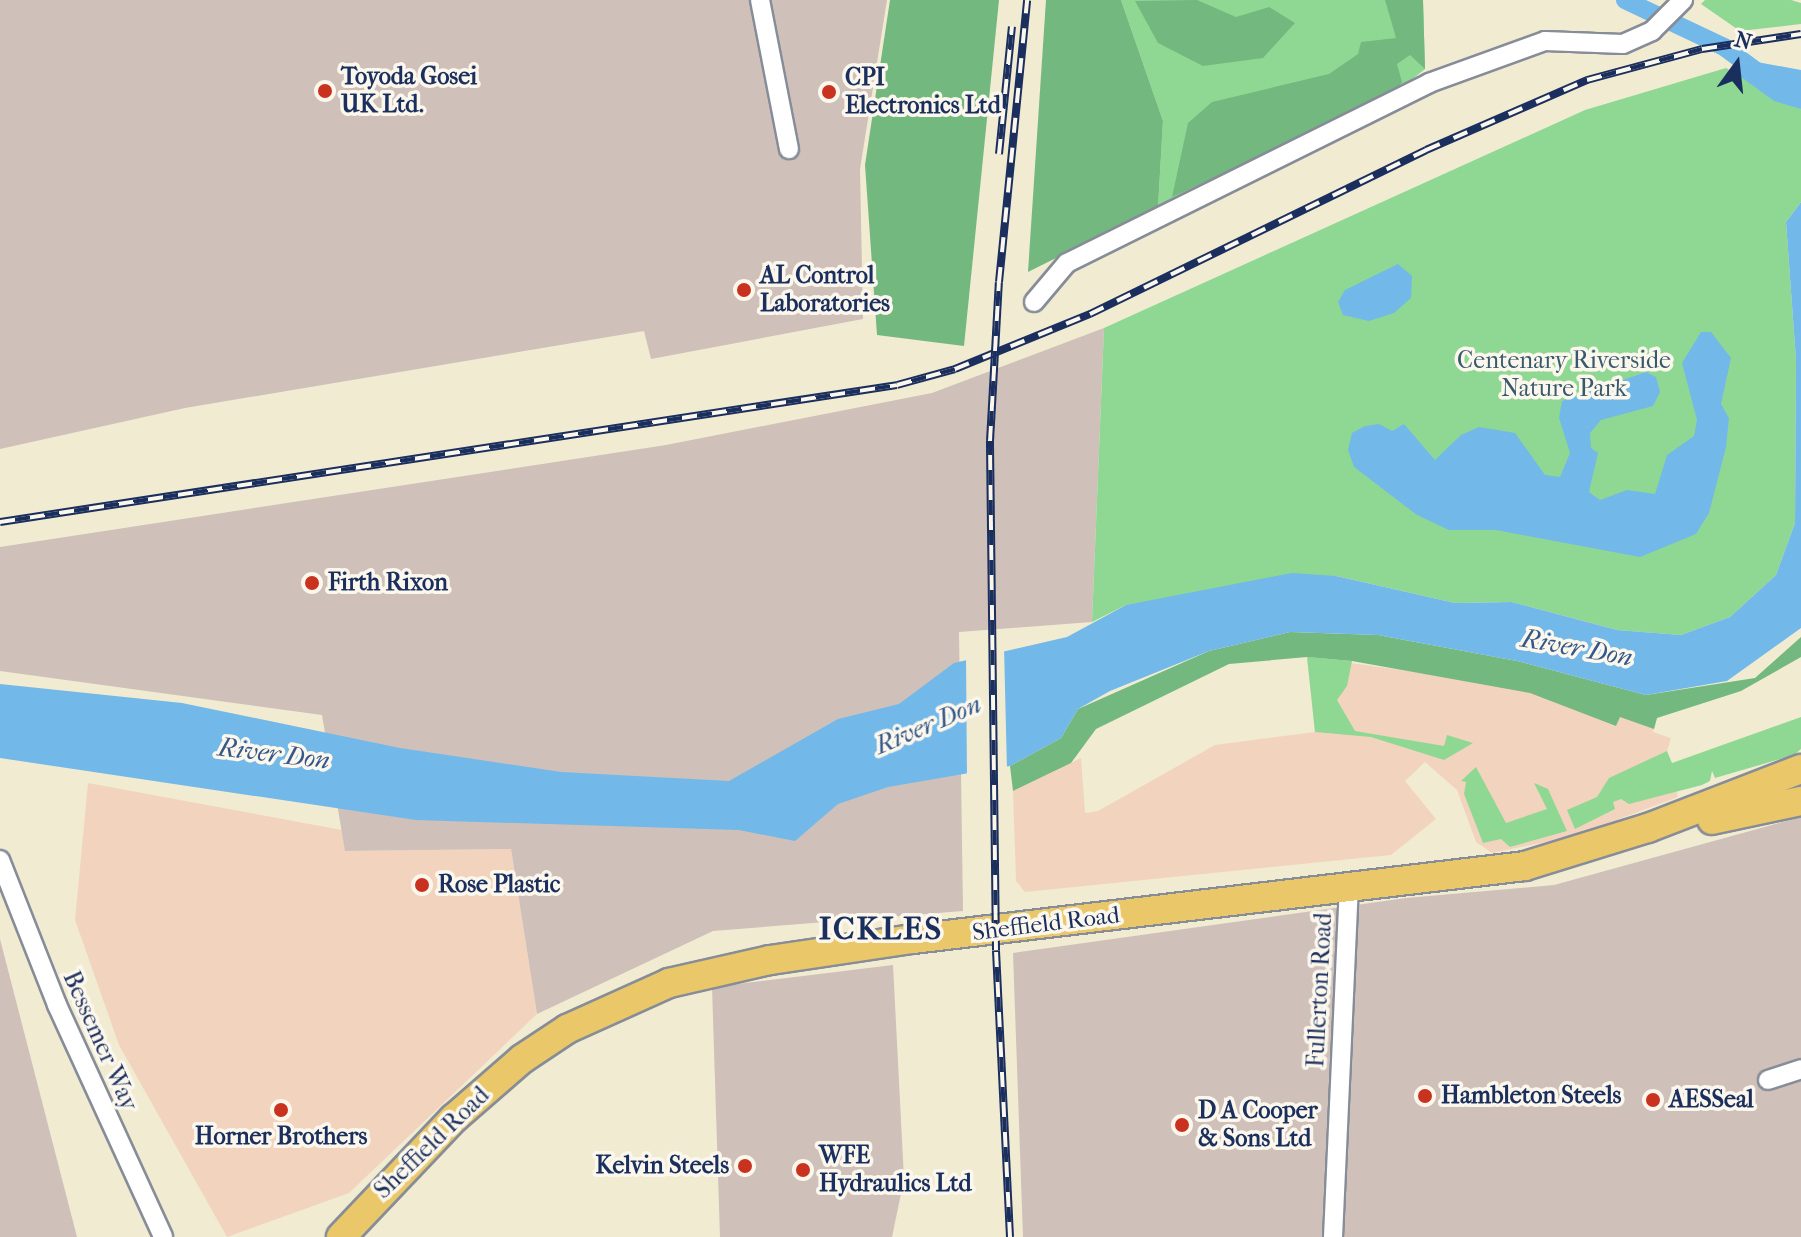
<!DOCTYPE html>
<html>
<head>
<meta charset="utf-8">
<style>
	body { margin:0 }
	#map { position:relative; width:1801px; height:1237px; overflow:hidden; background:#f1ebd2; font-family:"IM FELL French Canon",serif }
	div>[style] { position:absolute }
	.built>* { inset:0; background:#f2d4be }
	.industrial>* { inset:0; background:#cfc0ba }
	.green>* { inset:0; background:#8fd894 }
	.forest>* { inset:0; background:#73b87e }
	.water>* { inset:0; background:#72b8e9 }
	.pier>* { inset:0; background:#f1ebd2 }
	.canal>* { height:18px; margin:-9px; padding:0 9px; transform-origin:9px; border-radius:9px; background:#72b8e9 }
	.roads { filter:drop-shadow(2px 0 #868d98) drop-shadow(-2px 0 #868d98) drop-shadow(0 2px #868d98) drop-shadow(0 -2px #868d98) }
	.street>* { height:18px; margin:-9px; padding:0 9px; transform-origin:9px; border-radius:9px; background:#fff }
	.primary>* { height:28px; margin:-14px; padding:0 14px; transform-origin:14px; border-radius:14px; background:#eac769 }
	.rail>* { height:8px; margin-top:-4px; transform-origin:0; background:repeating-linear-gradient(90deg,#fbf7ec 0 15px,#1b2f5e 0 30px); box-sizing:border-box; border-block:2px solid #1b2f5e }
	.dots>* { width:22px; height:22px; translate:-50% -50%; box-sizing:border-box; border:4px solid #fbf7ec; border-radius:50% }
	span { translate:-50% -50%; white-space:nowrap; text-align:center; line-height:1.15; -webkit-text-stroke:7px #fbf7ec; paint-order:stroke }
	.poi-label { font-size:24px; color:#1b2f5e; font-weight:700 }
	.left { translate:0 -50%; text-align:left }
	.right { translate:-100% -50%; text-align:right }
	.park-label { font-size:24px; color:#38596c }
	.street-label { font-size:24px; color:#1b2f5e }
	.water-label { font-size:26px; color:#355888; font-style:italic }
	.district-label { font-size:32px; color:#1b2f5e; font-weight:700; letter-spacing:2px }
	.north { position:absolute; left:1697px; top:24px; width:80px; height:80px; -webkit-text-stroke:6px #fbf7ec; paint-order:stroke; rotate:15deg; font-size:22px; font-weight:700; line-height:32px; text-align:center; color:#1b2f5e }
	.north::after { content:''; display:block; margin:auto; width:28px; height:36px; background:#1b2f5e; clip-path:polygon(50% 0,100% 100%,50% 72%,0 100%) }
</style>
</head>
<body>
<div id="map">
	<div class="built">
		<div style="clip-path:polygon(1307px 657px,1567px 693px,1657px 718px,1653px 732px,1671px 738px,1667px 751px,1678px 797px,1571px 837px,1492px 853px,1476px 842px,1457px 790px,1425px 762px,1405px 781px,1436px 819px,1391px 855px,1025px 892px,1016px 881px,1013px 791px,1081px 758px,1085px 813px,1098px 811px,1215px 745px,1315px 732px)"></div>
		<div style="clip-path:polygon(88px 783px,342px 830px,346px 851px,511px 849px,537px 1014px,349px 1193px,227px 1237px,119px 1045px,75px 920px)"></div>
	</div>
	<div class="industrial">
		<div style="clip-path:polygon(0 0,887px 0,860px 169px,863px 319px,651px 359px,644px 331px,185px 408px,0 449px)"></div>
		<div style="clip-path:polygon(1104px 328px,1092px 622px,959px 632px,963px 911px,713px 931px,537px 1014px,511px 849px,345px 851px,322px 715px,0 671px,0 547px,666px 445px,932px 393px)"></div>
		<div style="clip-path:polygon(1801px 817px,1801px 1237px,1023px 1237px,1013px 953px,1406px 898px,1554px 885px)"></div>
		<div style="clip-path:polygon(0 939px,77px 1237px,0 1237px)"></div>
		<div style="clip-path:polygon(893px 965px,904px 1179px,892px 1237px,720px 1237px,712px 987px)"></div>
	</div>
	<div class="green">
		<div style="clip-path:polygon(1121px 0,1423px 0,1425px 69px,1391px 96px,1158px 207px,1163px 121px)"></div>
		<div style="clip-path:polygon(1705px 0,1791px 0,1801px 3px,1801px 24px,1740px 31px,1701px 4px)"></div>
		<div style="clip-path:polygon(1726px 68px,1801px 109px,1801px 202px,1786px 222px,1796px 360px,1795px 523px,1776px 575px,1730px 617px,1681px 635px,1617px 630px,1512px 602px,1455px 603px,1336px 576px,1126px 605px,1092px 622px,1104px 328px,1585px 110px)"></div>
		<div style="clip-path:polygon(1307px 657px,1352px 661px,1347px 686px,1337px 700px,1355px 731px,1444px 746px,1447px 735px,1473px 743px,1444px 760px,1371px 737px,1315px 732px)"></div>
		<div style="clip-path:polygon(1801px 717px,1801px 749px,1794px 755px,1715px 778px,1712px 771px,1710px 781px,1702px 785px,1629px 804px,1621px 799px,1613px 802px,1615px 809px,1575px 829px,1567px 810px,1597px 797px,1609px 778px,1667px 751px,1672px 763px)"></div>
		<div style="clip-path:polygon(1476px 767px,1506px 823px,1547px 809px,1534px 783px,1548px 789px,1567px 831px,1510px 847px,1501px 839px,1483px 843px,1464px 794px,1466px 782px,1461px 781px)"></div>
	</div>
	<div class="forest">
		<div style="clip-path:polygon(890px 0,999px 0,964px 346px,877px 335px,865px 165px)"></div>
		<div style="clip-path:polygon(1046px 0,1121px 0,1163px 121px,1158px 207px,1028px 272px)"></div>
		<div style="clip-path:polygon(1197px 0,1236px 17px,1269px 7px,1295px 23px,1263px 58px,1203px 66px,1158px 43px,1135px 1px)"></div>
		<div style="clip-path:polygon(1385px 0,1423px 0,1425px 69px,1410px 55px,1397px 64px,1402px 82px,1391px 96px,1172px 197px,1188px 123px,1212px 102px,1329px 74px,1358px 54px,1361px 42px,1396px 38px)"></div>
		<div style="clip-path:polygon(1290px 632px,1378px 635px,1517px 661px,1646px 695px,1755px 678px,1801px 637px,1801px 657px,1741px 691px,1657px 718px,1654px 729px,1620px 717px,1616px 726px,1530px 693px,1352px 661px,1307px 657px,1229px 664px,1096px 729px,1071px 763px,1013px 791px,1010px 766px,1061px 738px,1078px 709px,1209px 651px)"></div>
	</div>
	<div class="water">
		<div style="clip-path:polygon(1746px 60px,1801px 70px,1801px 109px,1774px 101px,1737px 74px)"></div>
		<div style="clip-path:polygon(1801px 202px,1801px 628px,1727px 681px,1646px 695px,1517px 661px,1378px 635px,1290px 632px,1209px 651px,1110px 691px,1078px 709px,1061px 738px,1010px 766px,888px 787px,838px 804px,795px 841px,739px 830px,416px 820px,0 758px,0 684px,182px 703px,400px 748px,561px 772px,729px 781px,838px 719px,899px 704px,954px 663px,1067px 637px,1126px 605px,1292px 573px,1336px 576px,1455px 603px,1512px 602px,1617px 630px,1681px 635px,1730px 617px,1776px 575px,1795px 523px,1796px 360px,1786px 222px)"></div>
		<div style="clip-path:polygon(1398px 264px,1412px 276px,1411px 298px,1394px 313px,1369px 321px,1343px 315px,1338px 302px,1345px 290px)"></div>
		<div style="clip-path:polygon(1701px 332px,1711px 332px,1731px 358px,1721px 404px,1729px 418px,1726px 447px,1709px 513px,1696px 534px,1640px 557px,1496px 530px,1449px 530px,1417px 515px,1354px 467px,1348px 450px,1352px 433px,1365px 426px,1379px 424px,1392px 431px,1404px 424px,1435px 460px,1461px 435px,1479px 427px,1515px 433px,1545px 475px,1560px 477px,1570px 453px,1559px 418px,1562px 401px,1646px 372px,1656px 377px,1660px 392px,1653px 406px,1601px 420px,1590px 433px,1591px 448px,1598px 453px,1589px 492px,1600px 500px,1627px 490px,1655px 494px,1667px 455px,1694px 436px,1697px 420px,1682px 363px)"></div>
	</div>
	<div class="pier">
		<div style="clip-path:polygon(1004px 646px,1007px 771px,967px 778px,966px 656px)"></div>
	</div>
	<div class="canal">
		<div style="left:1625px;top:0;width:110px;rotate:25.4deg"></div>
		<div style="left:1724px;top:47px;width:44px;rotate:36.6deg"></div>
		<div style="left:1759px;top:73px;width:44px;rotate:18.4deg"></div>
	</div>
	<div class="roads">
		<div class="street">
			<div style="left:760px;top:0;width:152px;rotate:79deg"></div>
			<div style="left:1034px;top:302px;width:51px;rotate:-49.8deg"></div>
			<div style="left:1067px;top:263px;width:404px;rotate:-26.4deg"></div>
			<div style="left:1429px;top:83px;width:123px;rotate:-19.9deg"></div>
			<div style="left:1545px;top:41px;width:78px;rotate:2.2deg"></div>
			<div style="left:1623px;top:44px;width:32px;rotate:-24deg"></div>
			<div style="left:1652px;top:31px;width:44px;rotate:-45deg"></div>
			<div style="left:0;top:860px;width:156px;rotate:68.5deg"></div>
			<div style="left:57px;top:1005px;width:255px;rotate:65.4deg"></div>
			<div style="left:1768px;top:1080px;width:35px;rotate:-18deg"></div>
			<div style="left:1333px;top:1237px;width:347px;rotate:-87.4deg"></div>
		</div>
		<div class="primary">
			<div style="left:1712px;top:820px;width:91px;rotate:-12.1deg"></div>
			<div style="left:341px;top:1237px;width:163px;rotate:-46.5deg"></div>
			<div style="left:453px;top:1119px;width:91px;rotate:-41deg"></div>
			<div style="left:522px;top:1059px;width:54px;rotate:-33.7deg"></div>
			<div style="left:567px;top:1029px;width:112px;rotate:-24.3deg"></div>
			<div style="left:669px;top:983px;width:104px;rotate:-12.8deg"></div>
			<div style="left:770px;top:960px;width:145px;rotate:-8.4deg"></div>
			<div style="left:913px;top:939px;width:616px;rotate:-6.8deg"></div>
			<div style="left:1525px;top:866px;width:129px;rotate:-17.2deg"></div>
			<div style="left:1648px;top:828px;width:164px;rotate:-21.1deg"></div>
		</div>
	</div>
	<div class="rail">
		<div style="left:999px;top:154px;width:128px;rotate:-84.2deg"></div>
		<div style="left:0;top:522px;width:907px;rotate:-8.68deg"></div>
		<div style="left:897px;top:385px;width:60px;rotate:-15.4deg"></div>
		<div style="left:955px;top:369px;width:146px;rotate:-22.2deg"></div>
		<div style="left:1090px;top:314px;width:374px;rotate:-26deg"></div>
		<div style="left:1426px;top:150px;width:176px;rotate:-23.5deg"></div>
		<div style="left:1587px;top:80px;width:119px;rotate:-15.1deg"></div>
		<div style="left:1702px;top:49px;width:100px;rotate:-8.6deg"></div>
		<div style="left:1010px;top:1237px;width:287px;rotate:-92.8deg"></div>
		<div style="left:996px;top:950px;width:509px;rotate:-90.68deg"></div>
		<div style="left:990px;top:441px;width:159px;rotate:-86.8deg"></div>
		<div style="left:999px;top:282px;width:283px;rotate:-84.3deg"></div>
	</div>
	<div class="dots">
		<div style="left:325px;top:91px;background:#c8321e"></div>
		<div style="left:829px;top:92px;background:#c8321e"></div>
		<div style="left:744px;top:290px;background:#c8321e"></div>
		<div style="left:312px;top:583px;background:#c8321e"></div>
		<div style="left:422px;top:885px;background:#c8321e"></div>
		<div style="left:1425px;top:1096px;background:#c8321e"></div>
		<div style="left:1653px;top:1100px;background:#c8321e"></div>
		<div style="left:281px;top:1110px;background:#c8321e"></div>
		<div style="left:1182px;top:1125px;background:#c8321e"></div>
		<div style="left:745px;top:1166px;background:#c8321e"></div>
		<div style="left:803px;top:1170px;background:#c8321e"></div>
	</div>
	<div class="poi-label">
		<span class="left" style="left:341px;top:91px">Toyoda Gosei<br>UK Ltd.</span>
		<span class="left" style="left:845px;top:92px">CPI<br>Electronics Ltd</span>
		<span class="left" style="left:760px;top:290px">AL Control<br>Laboratories</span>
		<span class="left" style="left:328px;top:583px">Firth Rixon</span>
		<span class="left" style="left:438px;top:885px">Rose Plastic</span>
		<span class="left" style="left:1441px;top:1096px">Hambleton Steels</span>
		<span class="left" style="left:1669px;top:1100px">AESSeal</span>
		<span class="left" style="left:1198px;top:1125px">D A Cooper<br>&amp; Sons Ltd</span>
		<span style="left:281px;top:1137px">Horner Brothers</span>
		<span class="left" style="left:819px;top:1170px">WFE<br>Hydraulics Ltd</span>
		<span class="right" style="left:729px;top:1166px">Kelvin Steels</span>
	</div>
	<div class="park-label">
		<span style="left:1564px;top:375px">Centenary Riverside<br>Nature Park</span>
	</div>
	<div class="street-label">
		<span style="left:1046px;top:924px;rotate:-7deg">Sheffield Road</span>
		<span style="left:1320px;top:990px;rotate:-87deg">Fullerton Road</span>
		<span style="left:100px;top:1041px;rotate:66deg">Bessemer Way</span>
		<span style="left:432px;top:1143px;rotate:-44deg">Sheffield Road</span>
	</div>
	<div class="water-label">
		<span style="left:1577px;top:648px;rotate:10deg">River Don</span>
		<span style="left:928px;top:725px;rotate:-23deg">River Don</span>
		<span style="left:274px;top:754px;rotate:7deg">River Don</span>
	</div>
	<div class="district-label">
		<span style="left:881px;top:929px">ICKLES</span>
	</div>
	<div class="north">N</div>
</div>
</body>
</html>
